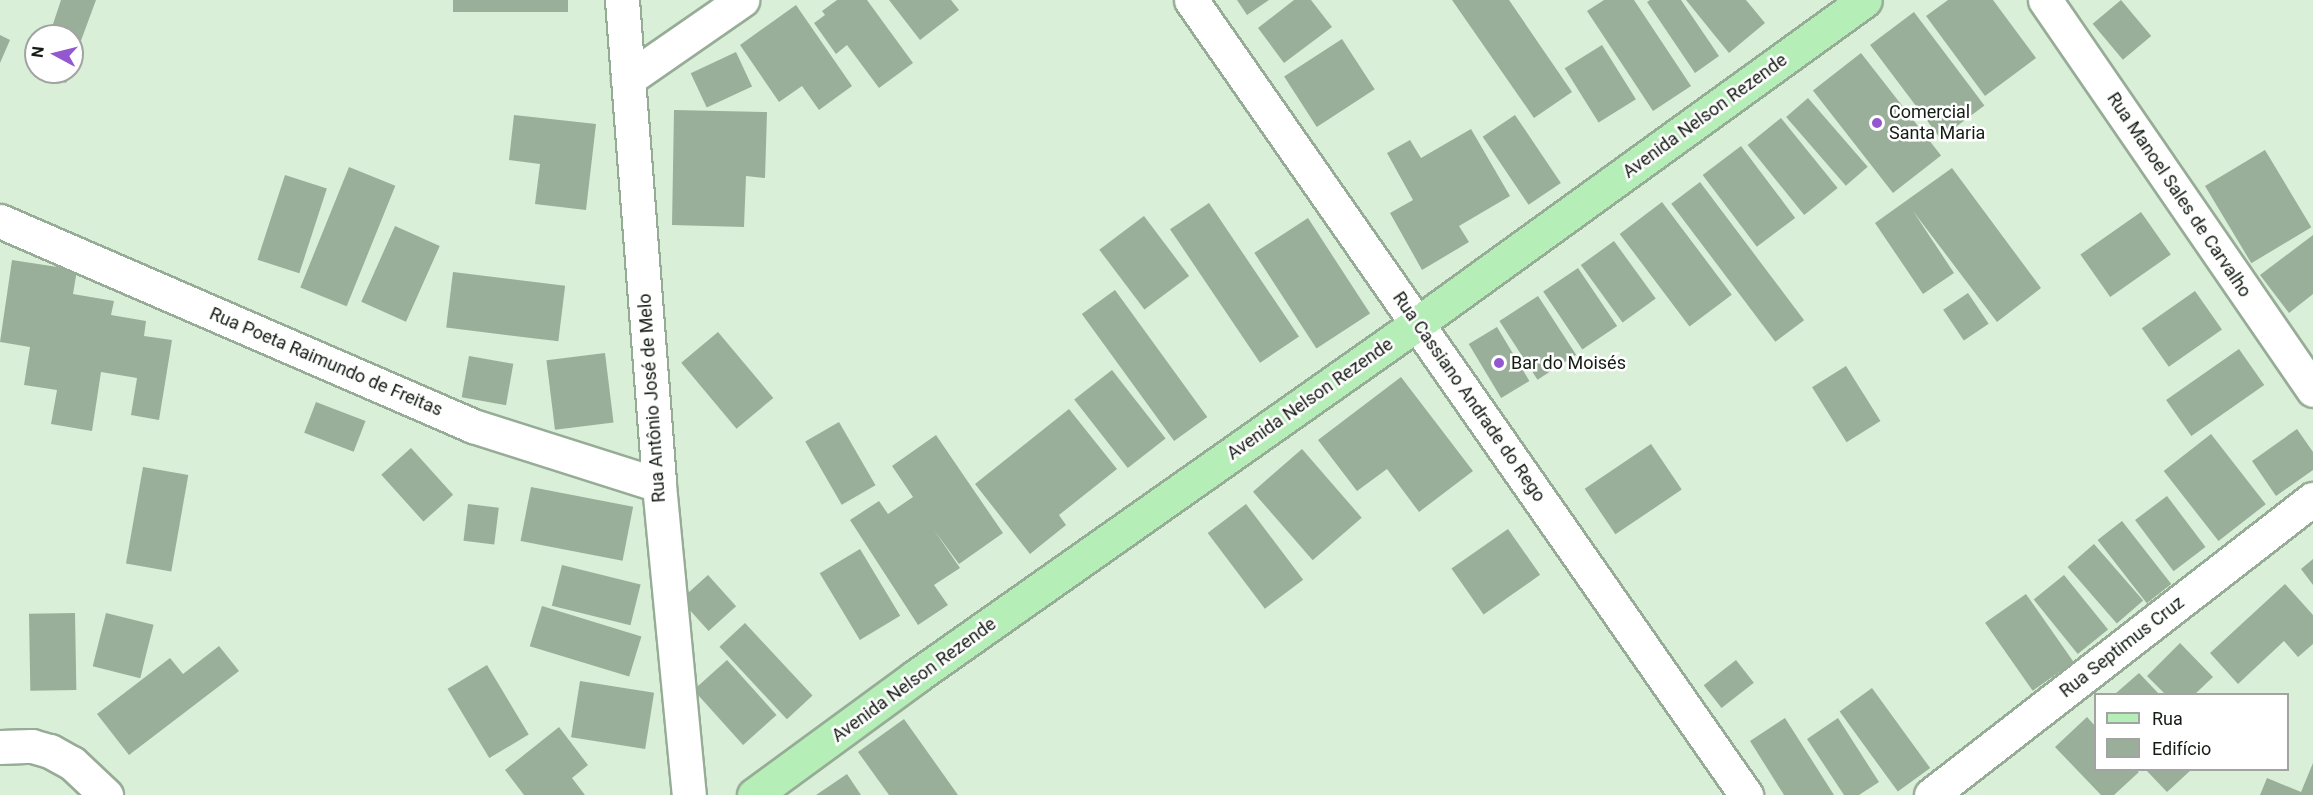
<!DOCTYPE html>
<html>
<head>
<meta charset="utf-8">
<style>
	body { margin:0 }
	#map { position:relative; width:2313px; height:795px; overflow:hidden; background:#d9efd8; font-family:Roboto,sans-serif }
	div>[style] { position:absolute }
	.building>* { inset:0; background:#9aaf99; transform-origin:0 0 }
	.roads { filter:drop-shadow(2px 0 #97ac96) drop-shadow(-2px 0 #97ac96) drop-shadow(0 2px #97ac96) drop-shadow(0 -2px #97ac96) }
	.street>* { height:33px; margin:-16.5px; padding:0 16.5px; transform-origin:16.5px; border-radius:16.5px; background:#fff }
	.primary>* { height:33px; margin:-16.5px; padding:0 16.5px; transform-origin:16.5px; border-radius:16.5px; background:#b5eeb7 }
	.dots>* { width:16px; height:16px; translate:-50% -50%; box-sizing:border-box; border:3px solid #fff; border-radius:50% }
	span { translate:-50% -50%; white-space:nowrap; text-align:center; line-height:1.15; -webkit-text-stroke:5px #fff; paint-order:stroke }
	.poi-label { font-size:18px; color:#141c14 }
	.left { translate:0 -50%; text-align:left }
	.street-label { font-size:18px; color:#141c14 }
	.legend { position:absolute; left:2094px; top:693px; width:195px; height:78px; box-sizing:border-box; background:#fff; border:2px solid #a1a4a1; margin:0; padding:8px 10px; list-style:none; font-size:18px; color:#141c14 }
	.legend li { display:flex; align-items:center; gap:12px; height:30px }
	.legend b { width:30px; border:2px solid #a1a4a1 }
	.north { position:absolute; left:24px; top:24px; width:60px; height:60px; box-sizing:border-box; background:#fff; border:2px solid #a1a4a1; border-radius:50%; rotate:277deg; font-size:16px; font-weight:700; line-height:24px; text-align:center; color:#141c14 }
	.north::after { content:''; display:block; margin:auto; width:21px; height:27px; background:#9358cf; clip-path:polygon(50% 0,100% 100%,50% 72%,0 100%) }
</style>
</head>
<body>
<div id="map">
	<div class="building">
		<div style="clip-path:polygon(61px 0,96px 0,72px 65px,72px 36px,49px 36px)"></div>
		<div style="left:453px;top:0;width:115px;height:12px"></div>
		<div style="clip-path:polygon(837px 0,867px 0,913px 63px,879px 88px,847px 45px,836px 54px,814px 23px,825px 15px,822px 11px)"></div>
		<div style="clip-path:polygon(889px 0,951px 0,959px 10px,920px 40px)"></div>
		<div style="clip-path:polygon(1237px 0,1269px 0,1247px 15px)"></div>
		<div style="clip-path:polygon(1294px 0,1311px 0,1332px 27px,1284px 63px,1258px 28px)"></div>
		<div style="clip-path:polygon(1452px 0,1509px 0,1572px 92px,1534px 118px)"></div>
		<div style="clip-path:polygon(1604px 0,1634px 0,1691px 86px,1653px 111px,1587px 11px)"></div>
		<div style="clip-path:polygon(1650px 0,1681px 0,1719px 56px,1695px 73px,1647px 2px)"></div>
		<div style="clip-path:polygon(1686px 0,1746px 0,1765px 23px,1729px 53px)"></div>
		<div style="clip-path:polygon(1948px 0,1993px 0,2036px 58px,1985px 96px,1926px 16px)"></div>
		<div style="left:2121px;top:0;width:47px;height:37px;rotate:50deg"></div>
		<div style="clip-path:polygon(796px 5px,852px 86px,819px 110px,802px 86px,779px 102px,740px 45px)"></div>
		<div style="left:1914px;top:12px;width:117px;height:55px;rotate:53deg"></div>
		<div style="clip-path:polygon(0 35px,10px 40px,0 63px)"></div>
		<div style="left:1342px;top:39px;width:60px;height:69px;rotate:57deg"></div>
		<div style="left:1602px;top:45px;width:64px;height:44px;rotate:58deg"></div>
		<div style="left:736px;top:52px;width:38px;height:50px;rotate:65deg"></div>
		<div style="left:1861px;top:53px;width:130px;height:61px;rotate:52deg"></div>
		<div style="clip-path:polygon(34px 72px,70px 72px,66px 83px)"></div>
		<div style="left:1808px;top:98px;width:91px;height:29px;rotate:49deg"></div>
		<div style="clip-path:polygon(674px 110px,767px 112px,765px 178px,746px 176px,744px 227px,672px 225px)"></div>
		<div style="clip-path:polygon(514px 115px,596px 124px,586px 210px,535px 204px,540px 164px,509px 160px)"></div>
		<div style="left:1515px;top:115px;width:82px;height:39px;rotate:56deg"></div>
		<div style="left:1781px;top:118px;width:90px;height:43px;rotate:51deg"></div>
		<div style="clip-path:polygon(1471px 129px,1510px 196px,1459px 226px,1469px 242px,1422px 270px,1390px 213px,1413px 200px,1387px 153px,1410px 140px,1421px 158px)"></div>
		<div style="left:1741px;top:146px;width:90px;height:48px;rotate:53deg"></div>
		<div style="left:2265px;top:150px;width:90px;height:70px;rotate:59deg"></div>
		<div style="left:349px;top:167px;width:50px;height:130px;rotate:22deg"></div>
		<div style="clip-path:polygon(1952px 168px,2041px 288px,1997px 322px,1913px 211px,1954px 273px,1923px 294px,1875px 223px)"></div>
		<div style="left:285px;top:175px;width:44px;height:89px;rotate:18deg"></div>
		<div style="left:1700px;top:182px;width:173px;height:36px;rotate:53deg"></div>
		<div style="left:1662px;top:202px;width:116px;height:53px;rotate:53deg"></div>
		<div style="left:1209px;top:203px;width:161px;height:47px;rotate:56deg"></div>
		<div style="left:2141px;top:212px;width:52px;height:74px;rotate:55deg"></div>
		<div style="left:1144px;top:216px;width:75px;height:56px;rotate:53deg"></div>
		<div style="left:1308px;top:218px;width:114px;height:64px;rotate:57deg"></div>
		<div style="left:395px;top:226px;width:49px;height:83px;rotate:24deg"></div>
		<div style="clip-path:polygon(2313px 235px,2313px 294px,2289px 313px,2260px 275px)"></div>
		<div style="left:1614px;top:241px;width:71px;height:41px;rotate:54deg"></div>
		<div style="clip-path:polygon(12px 260px,77px 270px,73px 294px,114px 301px,111px 315px,146px 321px,144px 336px,172px 340px,159px 420px,131px 415px,137px 378px,101px 372px,92px 431px,51px 424px,57px 390px,24px 385px,30px 347px,0 342px)"></div>
		<div style="left:1578px;top:268px;width:70px;height:42px;rotate:56deg"></div>
		<div style="left:453px;top:272px;width:113px;height:56px;rotate:7deg"></div>
		<div style="left:1115px;top:290px;width:157px;height:41px;rotate:54deg"></div>
		<div style="left:2195px;top:291px;width:47px;height:65px;rotate:55deg"></div>
		<div style="left:1968px;top:293px;width:37px;height:30px;rotate:56deg"></div>
		<div style="left:1538px;top:296px;width:70px;height:46px;rotate:57deg"></div>
		<div style="left:1497px;top:327px;width:63px;height:33px;rotate:59deg"></div>
		<div style="left:718px;top:332px;width:86px;height:48px;rotate:50deg"></div>
		<div style="left:2239px;top:349px;width:44px;height:89px;rotate:55deg"></div>
		<div style="left:605px;top:353px;width:70px;height:59px;rotate:83deg"></div>
		<div style="left:469px;top:356px;width:45px;height:42px;rotate:10deg"></div>
		<div style="left:1846px;top:366px;width:65px;height:40px;rotate:58deg"></div>
		<div style="left:1112px;top:370px;width:87px;height:48px;rotate:52deg"></div>
		<div style="clip-path:polygon(1401px 377px,1473px 471px,1419px 512px,1387px 469px,1357px 491px,1318px 440px)"></div>
		<div style="left:316px;top:402px;width:53px;height:33px;rotate:21deg"></div>
		<div style="clip-path:polygon(1069px 409px,1117px 469px,1059px 515px,1066px 525px,1030px 554px,975px 484px)"></div>
		<div style="left:839px;top:422px;width:73px;height:39px;rotate:60deg"></div>
		<div style="clip-path:polygon(2297px 429px,2313px 452px,2313px 470px,2276px 496px,2252px 461px)"></div>
		<div style="left:2211px;top:434px;width:89px;height:60px;rotate:52deg"></div>
		<div style="clip-path:polygon(936px 435px,1003px 533px,959px 564px,934px 530px,960px 568px,934px 585px,948px 605px,918px 625px,850px 520px,879px 501px,888px 514px,913px 497px,892px 466px)"></div>
		<div style="left:1651px;top:444px;width:55px;height:80px;rotate:56deg"></div>
		<div style="left:411px;top:448px;width:63px;height:40px;rotate:48deg"></div>
		<div style="left:1302px;top:449px;width:91px;height:65px;rotate:49deg"></div>
		<div style="left:143px;top:467px;width:46px;height:98px;rotate:10deg"></div>
		<div style="left:531px;top:487px;width:104px;height:55px;rotate:11deg"></div>
		<div style="left:2167px;top:496px;width:64px;height:40px;rotate:53deg"></div>
		<div style="left:468px;top:504px;width:31px;height:37px;rotate:7deg"></div>
		<div style="left:1246px;top:504px;width:95px;height:48px;rotate:53deg"></div>
		<div style="left:2122px;top:521px;width:80px;height:31px;rotate:52deg"></div>
		<div style="left:1508px;top:529px;width:56px;height:69px;rotate:55deg"></div>
		<div style="left:2094px;top:544px;width:75px;height:35px;rotate:49deg"></div>
		<div style="left:860px;top:549px;width:78px;height:47px;rotate:59deg"></div>
		<div style="clip-path:polygon(2313px 559px,2313px 585px,2301px 569px)"></div>
		<div style="left:562px;top:565px;width:81px;height:42px;rotate:14deg"></div>
		<div style="left:708px;top:575px;width:42px;height:37px;rotate:48deg"></div>
		<div style="left:2064px;top:575px;width:70px;height:39px;rotate:51deg"></div>
		<div style="clip-path:polygon(2285px 584px,2313px 615px,2313px 644px,2298px 657px,2284px 641px,2238px 684px,2210px 653px)"></div>
		<div style="left:2026px;top:594px;width:83px;height:50px;rotate:55deg"></div>
		<div style="left:542px;top:606px;width:104px;height:42px;rotate:17deg"></div>
		<div style="left:75px;top:613px;width:77px;height:46px;rotate:89deg"></div>
		<div style="left:106px;top:613px;width:49px;height:55px;rotate:14deg"></div>
		<div style="left:745px;top:623px;width:99px;height:35px;rotate:47deg"></div>
		<div style="clip-path:polygon(2180px 643px,2213px 677px,2195px 694px,2165px 694px,2147px 676px)"></div>
		<div style="clip-path:polygon(219px 646px,239px 671px,129px 755px,97px 714px,170px 658px,183px 674px)"></div>
		<div style="left:727px;top:660px;width:74px;height:45px;rotate:48deg"></div>
		<div style="left:1736px;top:660px;width:29px;height:41px;rotate:52deg"></div>
		<div style="left:487px;top:665px;width:81px;height:46px;rotate:59deg"></div>
		<div style="clip-path:polygon(2139px 673px,2159px 694px,2115px 694px)"></div>
		<div style="left:580px;top:681px;width:75px;height:57px;rotate:9deg"></div>
		<div style="left:1872px;top:688px;width:99px;height:40px;rotate:54deg"></div>
		<div style="clip-path:polygon(2087px 717px,2096px 727px,2096px 770px,2136px 770px,2139px 772px,2114px 795px,2101px 795px,2055px 747px)"></div>
		<div style="clip-path:polygon(1785px 718px,1834px 795px,1784px 795px,1750px 741px)"></div>
		<div style="clip-path:polygon(1838px 718px,1879px 782px,1859px 795px,1844px 795px,1807px 739px)"></div>
		<div style="clip-path:polygon(904px 719px,958px 795px,889px 795px,858px 752px)"></div>
		<div style="clip-path:polygon(559px 727px,588px 765px,572px 778px,585px 795px,524px 795px,505px 770px)"></div>
		<div style="clip-path:polygon(2313px 763px,2313px 795px,2260px 795px,2267px 778px,2301px 792px)"></div>
		<div style="clip-path:polygon(2146px 770px,2191px 770px,2167px 792px)"></div>
		<div style="clip-path:polygon(847px 774px,861px 795px,816px 795px)"></div>
	</div>
	<div class="roads">
		<div class="street">
			<div style="left:622px;top:0;width:486px;rotate:85.6deg"></div>
			<div style="left:659px;top:485px;width:311px;rotate:84.5deg"></div>
			<div style="left:1191px;top:0;width:970px;rotate:55.08deg"></div>
			<div style="left:2045px;top:0;width:473px;rotate:55.5deg"></div>
			<div style="left:628px;top:79px;width:139px;rotate:-34.7deg"></div>
			<div style="left:0;top:221px;width:516px;rotate:23.43deg"></div>
			<div style="left:473px;top:426px;width:195px;rotate:17.6deg"></div>
			<div style="left:0;top:747px;width:32px;rotate:-2deg"></div>
			<div style="left:32px;top:746px;width:19px;rotate:16deg"></div>
			<div style="left:50px;top:751px;width:25px;rotate:29deg"></div>
			<div style="left:72px;top:763px;width:47px;rotate:43.3deg"></div>
			<div style="left:1931px;top:795px;width:483px;rotate:-37.8deg"></div>
		</div>
		<div class="primary">
			<div style="left:754px;top:795px;width:200px;rotate:-36.2deg"></div>
			<div style="left:915px;top:677px;width:615px;rotate:-35.14deg"></div>
			<div style="left:1418px;top:323px;width:551px;rotate:-35.85deg"></div>
		</div>
	</div>
	<div class="dots">
		<div style="left:1877px;top:123px;background:#9358cf"></div>
		<div style="left:1499px;top:363px;background:#9358cf"></div>
	</div>
	<div class="poi-label">
		<span class="left" style="left:1889px;top:123px">Comercial<br>Santa Maria</span>
		<span class="left" style="left:1511px;top:363px">Bar do Moisés</span>
	</div>
	<div class="street-label">
		<span style="left:1705px;top:116px;rotate:-36deg">Avenida Nelson Rezende</span>
		<span style="left:2179px;top:195px;rotate:56deg">Rua Manoel Sales de Carvalho</span>
		<span style="left:326px;top:362px;rotate:23deg">Rua Poeta Raimundo de Freitas</span>
		<span style="left:1469px;top:397px;rotate:55deg">Rua Cassiano Andrade do Rego</span>
		<span style="left:652px;top:398px;rotate:-94deg">Rua Antônio José de Melo</span>
		<span style="left:1310px;top:399px;rotate:-35deg">Avenida Nelson Rezende</span>
		<span style="left:2122px;top:647px;rotate:-38deg">Rua Septimus Cruz</span>
		<span style="left:914px;top:680px;rotate:-36deg">Avenida Nelson Rezende</span>
	</div>
	<ul class="legend">
	<li><b style="height:8px;background:#b5eeb7"></b>Rua</li>
	<li><b style="height:16px;background:#9aaf99"></b>Edifício</li>
	</ul>
	<div class="north">N</div>
</div>
</body>
</html>
